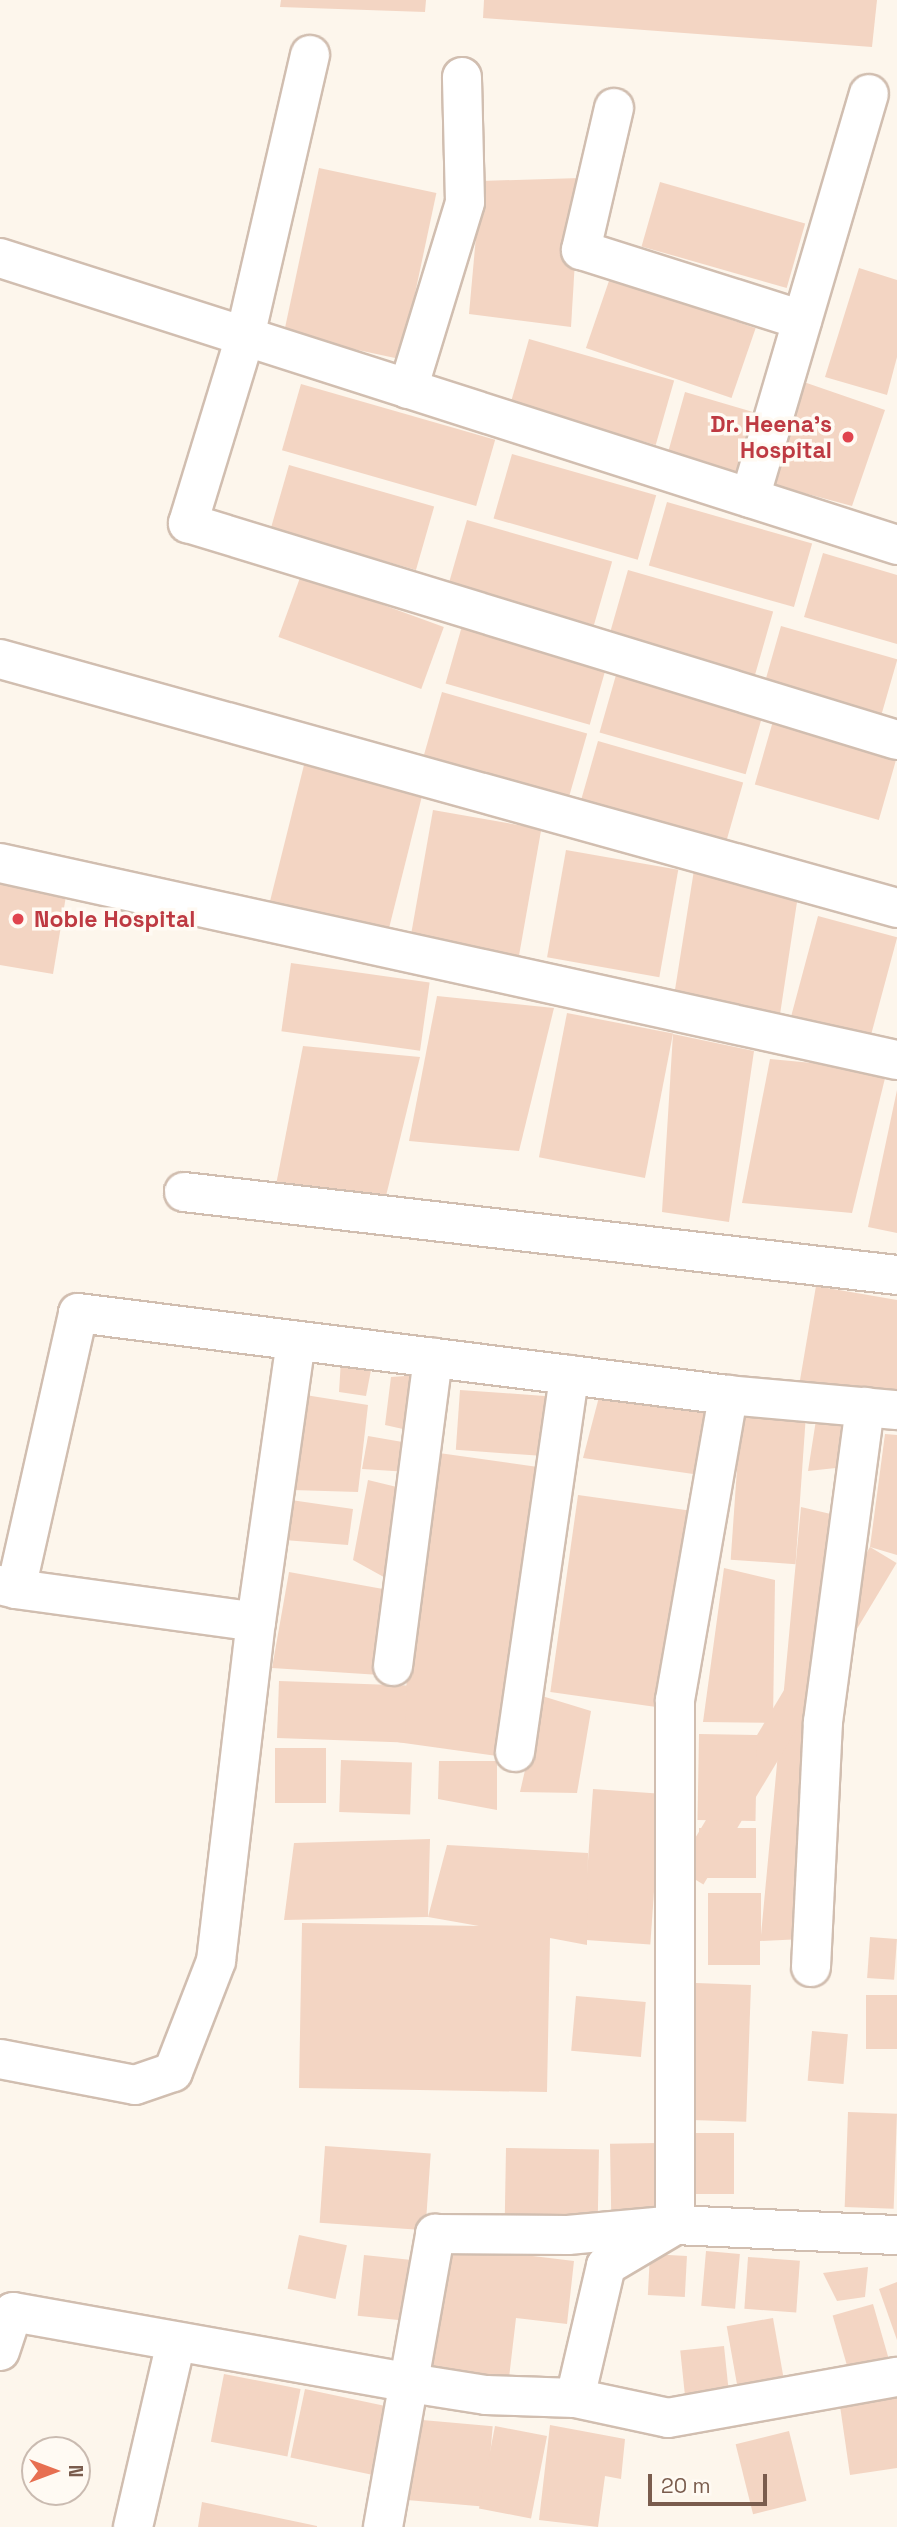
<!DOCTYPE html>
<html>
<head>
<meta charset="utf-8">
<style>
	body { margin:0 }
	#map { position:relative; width:897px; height:2527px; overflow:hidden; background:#fdf6ec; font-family:"Space Grotesk",sans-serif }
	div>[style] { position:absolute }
	.building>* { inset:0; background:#f3d5c3; transform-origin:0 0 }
	.roads { filter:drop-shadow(2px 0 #d1beb0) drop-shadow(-2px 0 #d1beb0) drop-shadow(0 2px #d1beb0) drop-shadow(0 -2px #d1beb0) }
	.street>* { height:38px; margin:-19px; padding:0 19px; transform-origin:19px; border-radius:19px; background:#fff }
	.dots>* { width:19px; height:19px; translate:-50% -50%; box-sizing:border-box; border:4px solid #fffaf3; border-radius:50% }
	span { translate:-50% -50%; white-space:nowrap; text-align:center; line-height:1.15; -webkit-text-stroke:7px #fffaf3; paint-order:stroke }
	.health-label { font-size:23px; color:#be3a42; font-weight:700 }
	.right { translate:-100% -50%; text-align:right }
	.left { translate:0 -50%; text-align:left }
	.north { position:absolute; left:21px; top:2436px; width:70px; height:70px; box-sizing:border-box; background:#fffaf3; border:2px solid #cabbb1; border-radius:50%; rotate:90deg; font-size:19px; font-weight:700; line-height:28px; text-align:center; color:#7a5c4d }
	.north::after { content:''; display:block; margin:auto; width:24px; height:32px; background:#e76f51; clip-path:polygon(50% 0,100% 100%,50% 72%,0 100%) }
	.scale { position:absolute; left:648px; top:2474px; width:119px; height:32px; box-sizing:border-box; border:4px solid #7a5c4d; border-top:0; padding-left:9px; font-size:21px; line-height:24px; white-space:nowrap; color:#7a5c4d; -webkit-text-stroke:5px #fffaf3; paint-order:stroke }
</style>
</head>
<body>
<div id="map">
	<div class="building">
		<div style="clip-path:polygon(281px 0,426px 0,425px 12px,280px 7px)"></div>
		<div style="clip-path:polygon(484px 0,877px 0,872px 47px,483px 18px)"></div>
		<div style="left:319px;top:168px;width:120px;height:170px;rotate:12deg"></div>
		<div style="clip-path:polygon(580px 178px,571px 327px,469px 314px,481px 181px)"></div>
		<div style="left:660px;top:182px;width:151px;height:67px;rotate:16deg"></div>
		<div style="clip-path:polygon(859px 268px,897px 280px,897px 357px,887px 395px,825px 377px)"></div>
		<div style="left:610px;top:278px;width:154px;height:74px;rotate:19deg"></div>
		<div style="left:529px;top:339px;width:151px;height:67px;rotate:16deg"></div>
		<div style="clip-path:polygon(798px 380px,885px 410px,852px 506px,667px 456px,685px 392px,784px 421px)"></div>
		<div style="left:301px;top:384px;width:202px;height:69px;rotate:16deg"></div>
		<div style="left:512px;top:454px;width:150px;height:67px;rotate:16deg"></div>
		<div style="left:289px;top:465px;width:151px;height:66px;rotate:16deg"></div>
		<div style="left:667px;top:502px;width:151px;height:66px;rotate:16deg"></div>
		<div style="left:467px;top:520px;width:151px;height:66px;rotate:16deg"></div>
		<div style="clip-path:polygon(823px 553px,897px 575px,897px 644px,804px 617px)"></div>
		<div style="left:628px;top:570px;width:151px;height:66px;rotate:16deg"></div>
		<div style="left:301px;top:575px;width:152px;height:66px;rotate:20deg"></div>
		<div style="left:464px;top:619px;width:150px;height:67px;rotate:16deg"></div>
		<div style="left:781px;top:626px;width:121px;height:66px;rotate:16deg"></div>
		<div style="left:618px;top:668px;width:152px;height:67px;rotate:16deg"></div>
		<div style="left:442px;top:692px;width:151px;height:66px;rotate:16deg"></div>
		<div style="left:773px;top:721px;width:129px;height:66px;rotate:16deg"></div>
		<div style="left:598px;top:741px;width:151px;height:67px;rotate:16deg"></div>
		<div style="left:304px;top:765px;width:122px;height:151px;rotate:14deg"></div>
		<div style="left:433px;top:810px;width:110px;height:131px;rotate:10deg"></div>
		<div style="left:566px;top:850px;width:114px;height:109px;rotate:10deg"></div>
		<div style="clip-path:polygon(694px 870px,797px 902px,779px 1021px,674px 996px)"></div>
		<div style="clip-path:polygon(0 873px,68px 884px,53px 974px,0 965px)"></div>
		<div style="left:818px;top:916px;width:82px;height:110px;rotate:15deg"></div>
		<div style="left:291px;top:963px;width:140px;height:69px;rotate:8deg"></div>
		<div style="clip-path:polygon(437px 996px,554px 1008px,519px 1151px,409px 1141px)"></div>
		<div style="left:567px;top:1013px;width:108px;height:147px;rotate:11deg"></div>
		<div style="clip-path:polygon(673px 1034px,754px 1051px,729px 1222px,662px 1212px)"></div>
		<div style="clip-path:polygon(303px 1046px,420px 1057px,385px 1200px,275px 1190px)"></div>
		<div style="clip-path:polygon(770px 1059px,887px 1070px,852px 1213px,742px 1203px)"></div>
		<div style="clip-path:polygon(897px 1090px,897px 1233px,868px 1227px)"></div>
		<div style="clip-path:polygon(816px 1286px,897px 1300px,897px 1395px,799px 1386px)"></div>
		<div style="clip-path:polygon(341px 1360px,372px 1365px,366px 1396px,339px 1392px)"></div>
		<div style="clip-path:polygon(420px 1375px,412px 1431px,385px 1425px,391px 1377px)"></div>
		<div style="left:460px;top:1390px;width:88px;height:60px;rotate:4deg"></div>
		<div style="clip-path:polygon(299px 1394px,368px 1405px,358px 1492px,292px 1490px)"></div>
		<div style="clip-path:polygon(599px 1397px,715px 1409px,700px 1475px,583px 1458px)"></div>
		<div style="left:741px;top:1412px;width:65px;height:148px;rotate:4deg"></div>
		<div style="clip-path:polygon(816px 1420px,849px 1421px,845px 1467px,808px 1471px)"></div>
		<div style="clip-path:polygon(885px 1434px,897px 1435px,897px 1555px,870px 1547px)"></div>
		<div style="clip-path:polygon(368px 1436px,414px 1444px,409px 1472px,362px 1469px)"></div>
		<div style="left:439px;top:1453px;width:107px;height:292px;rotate:8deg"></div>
		<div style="clip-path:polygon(368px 1480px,401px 1488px,391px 1581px,353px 1560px)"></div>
		<div style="left:578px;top:1495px;width:114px;height:199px;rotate:8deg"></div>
		<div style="clip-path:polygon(284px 1499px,353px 1509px,348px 1545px,284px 1540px)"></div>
		<div style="clip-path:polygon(801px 1507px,835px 1515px,803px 1939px,760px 1941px,760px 1965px,708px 1965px,708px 1893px,761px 1893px,761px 1935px)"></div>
		<div style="left:870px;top:1547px;width:31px;height:375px;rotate:31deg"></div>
		<div style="clip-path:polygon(724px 1568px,775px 1580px,773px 1723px,703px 1722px)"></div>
		<div style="clip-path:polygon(289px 1572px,383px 1589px,380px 1675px,272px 1668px)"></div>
		<div style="left:279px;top:1681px;width:128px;height:57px;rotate:2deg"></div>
		<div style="clip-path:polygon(542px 1696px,591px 1711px,577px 1793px,520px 1792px)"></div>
		<div style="left:699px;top:1734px;width:58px;height:86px;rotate:1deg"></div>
		<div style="left:275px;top:1748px;width:51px;height:55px"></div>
		<div style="left:341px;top:1760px;width:71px;height:52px;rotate:2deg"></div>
		<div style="clip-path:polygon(439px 1761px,497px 1761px,497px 1810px,438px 1799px)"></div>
		<div style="left:593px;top:1789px;width:68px;height:151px;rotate:4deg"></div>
		<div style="left:699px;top:1828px;width:57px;height:50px"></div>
		<div style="clip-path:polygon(430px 1839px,428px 1917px,447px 1845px,588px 1853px,587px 1945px,550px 1938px,547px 2092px,299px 2088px,302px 1923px,479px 1926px,428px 1917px,284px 1920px,294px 1843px)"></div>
		<div style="left:870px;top:1937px;width:27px;height:41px;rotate:4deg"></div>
		<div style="left:696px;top:1983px;width:55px;height:137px;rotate:2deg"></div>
		<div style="left:866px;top:1995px;width:31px;height:54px"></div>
		<div style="left:576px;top:1996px;width:70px;height:55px;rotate:5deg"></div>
		<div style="left:812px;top:2031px;width:36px;height:50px;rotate:5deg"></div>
		<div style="left:848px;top:2112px;width:49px;height:95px;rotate:2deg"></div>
		<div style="left:691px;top:2133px;width:43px;height:61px"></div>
		<div style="left:659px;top:2143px;width:69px;height:49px;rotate:89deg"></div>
		<div style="left:325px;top:2146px;width:106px;height:77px;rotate:4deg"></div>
		<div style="left:506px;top:2148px;width:93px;height:71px;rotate:1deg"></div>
		<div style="left:299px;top:2235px;width:49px;height:55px;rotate:12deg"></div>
		<div style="clip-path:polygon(443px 2245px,574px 2261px,567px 2324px,516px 2318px,509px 2378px,428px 2369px)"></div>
		<div style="left:706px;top:2251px;width:34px;height:55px;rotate:5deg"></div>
		<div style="left:650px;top:2254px;width:37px;height:41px;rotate:3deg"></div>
		<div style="left:364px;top:2255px;width:48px;height:61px;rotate:6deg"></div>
		<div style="left:748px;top:2257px;width:52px;height:52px;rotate:4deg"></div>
		<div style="clip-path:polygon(868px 2267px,865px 2297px,837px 2301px,823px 2273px)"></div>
		<div style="clip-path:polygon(897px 2282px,897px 2340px,879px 2289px)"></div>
		<div style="left:873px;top:2304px;width:58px;height:42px;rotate:74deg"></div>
		<div style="left:773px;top:2318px;width:60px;height:47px;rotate:80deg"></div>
		<div style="left:724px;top:2346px;width:44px;height:44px;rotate:84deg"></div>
		<div style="left:224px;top:2374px;width:78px;height:69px;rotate:11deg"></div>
		<div style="left:305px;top:2389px;width:93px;height:70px;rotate:12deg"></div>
		<div style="clip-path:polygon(897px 2391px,897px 2468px,850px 2475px,839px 2399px)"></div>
		<div style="left:411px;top:2419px;width:82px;height:81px;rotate:5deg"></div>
		<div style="clip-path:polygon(550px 2425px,625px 2439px,621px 2479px,605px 2476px,598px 2527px,539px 2520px)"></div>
		<div style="left:495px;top:2426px;width:53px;height:84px;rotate:11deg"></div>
		<div style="left:789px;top:2431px;width:72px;height:55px;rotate:76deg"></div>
		<div style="clip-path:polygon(202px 2502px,317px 2526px,317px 2527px,198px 2527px)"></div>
	</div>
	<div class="roads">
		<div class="street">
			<div style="left:310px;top:55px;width:289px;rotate:103deg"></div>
			<div style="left:245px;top:337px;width:195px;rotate:107deg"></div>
			<div style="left:188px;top:523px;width:741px;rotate:17.02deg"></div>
			<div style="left:614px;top:108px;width:146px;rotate:103.1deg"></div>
			<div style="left:581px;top:250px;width:232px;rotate:17.6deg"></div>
			<div style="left:0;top:258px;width:942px;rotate:17.74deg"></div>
			<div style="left:408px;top:389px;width:195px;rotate:-73deg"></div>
			<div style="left:465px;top:202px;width:125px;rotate:-91.4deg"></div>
			<div style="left:750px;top:498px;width:421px;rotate:-73.6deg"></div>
			<div style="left:0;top:659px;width:931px;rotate:15.51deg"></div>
			<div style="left:0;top:863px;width:918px;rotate:12.39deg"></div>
			<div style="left:184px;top:1192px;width:718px;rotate:6.64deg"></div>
			<div style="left:0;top:1585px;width:16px;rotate:14deg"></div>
			<div style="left:16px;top:1589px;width:283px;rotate:-77.3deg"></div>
			<div style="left:78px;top:1313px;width:655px;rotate:7.19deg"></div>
			<div style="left:16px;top:1589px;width:242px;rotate:7.8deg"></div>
			<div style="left:256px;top:1622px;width:284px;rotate:-81.9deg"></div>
			<div style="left:393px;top:1666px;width:311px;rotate:-82.6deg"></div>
			<div style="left:515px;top:1752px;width:381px;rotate:-81.8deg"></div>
			<div style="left:811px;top:1967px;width:245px;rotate:-87.2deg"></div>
			<div style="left:823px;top:1722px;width:318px;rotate:-82.4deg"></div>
			<div style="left:0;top:2059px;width:137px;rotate:10.9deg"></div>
			<div style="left:135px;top:2085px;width:40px;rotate:-18.9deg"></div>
			<div style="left:173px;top:2072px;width:119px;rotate:-68.8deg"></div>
			<div style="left:216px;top:1961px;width:341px;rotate:-83.3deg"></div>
			<div style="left:0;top:2351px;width:41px;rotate:-71.6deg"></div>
			<div style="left:13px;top:2312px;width:403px;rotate:10.1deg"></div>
			<div style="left:410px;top:2383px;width:77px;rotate:9deg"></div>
			<div style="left:486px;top:2395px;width:89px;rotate:1.9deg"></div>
			<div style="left:575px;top:2398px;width:95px;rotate:12.1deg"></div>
			<div style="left:668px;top:2418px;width:233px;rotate:-10.2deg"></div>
			<div style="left:575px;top:2398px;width:136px;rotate:-76.8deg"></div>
			<div style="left:606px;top:2266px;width:80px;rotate:-30.7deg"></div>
			<div style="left:675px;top:2225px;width:222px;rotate:2.6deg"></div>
			<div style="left:133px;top:2527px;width:190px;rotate:-76.9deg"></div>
			<div style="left:383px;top:2527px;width:298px;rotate:-79.9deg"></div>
			<div style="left:435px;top:2234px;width:133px;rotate:0.4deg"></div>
			<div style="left:568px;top:2235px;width:107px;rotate:-5.3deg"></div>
			<div style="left:675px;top:2225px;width:525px;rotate:-90deg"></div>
			<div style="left:675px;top:1700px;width:310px;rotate:-80.1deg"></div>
			<div style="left:728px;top:1395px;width:170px;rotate:5.1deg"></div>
		</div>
	</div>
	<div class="dots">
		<div style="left:848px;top:437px;background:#e0444e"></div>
		<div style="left:18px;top:919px;background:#e0444e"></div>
	</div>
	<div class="health-label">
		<span class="right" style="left:832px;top:437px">Dr. Heena's<br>Hospital</span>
		<span class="left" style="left:34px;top:919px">Noble Hospital</span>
	</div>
	<div class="north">N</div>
	<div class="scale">20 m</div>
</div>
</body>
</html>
